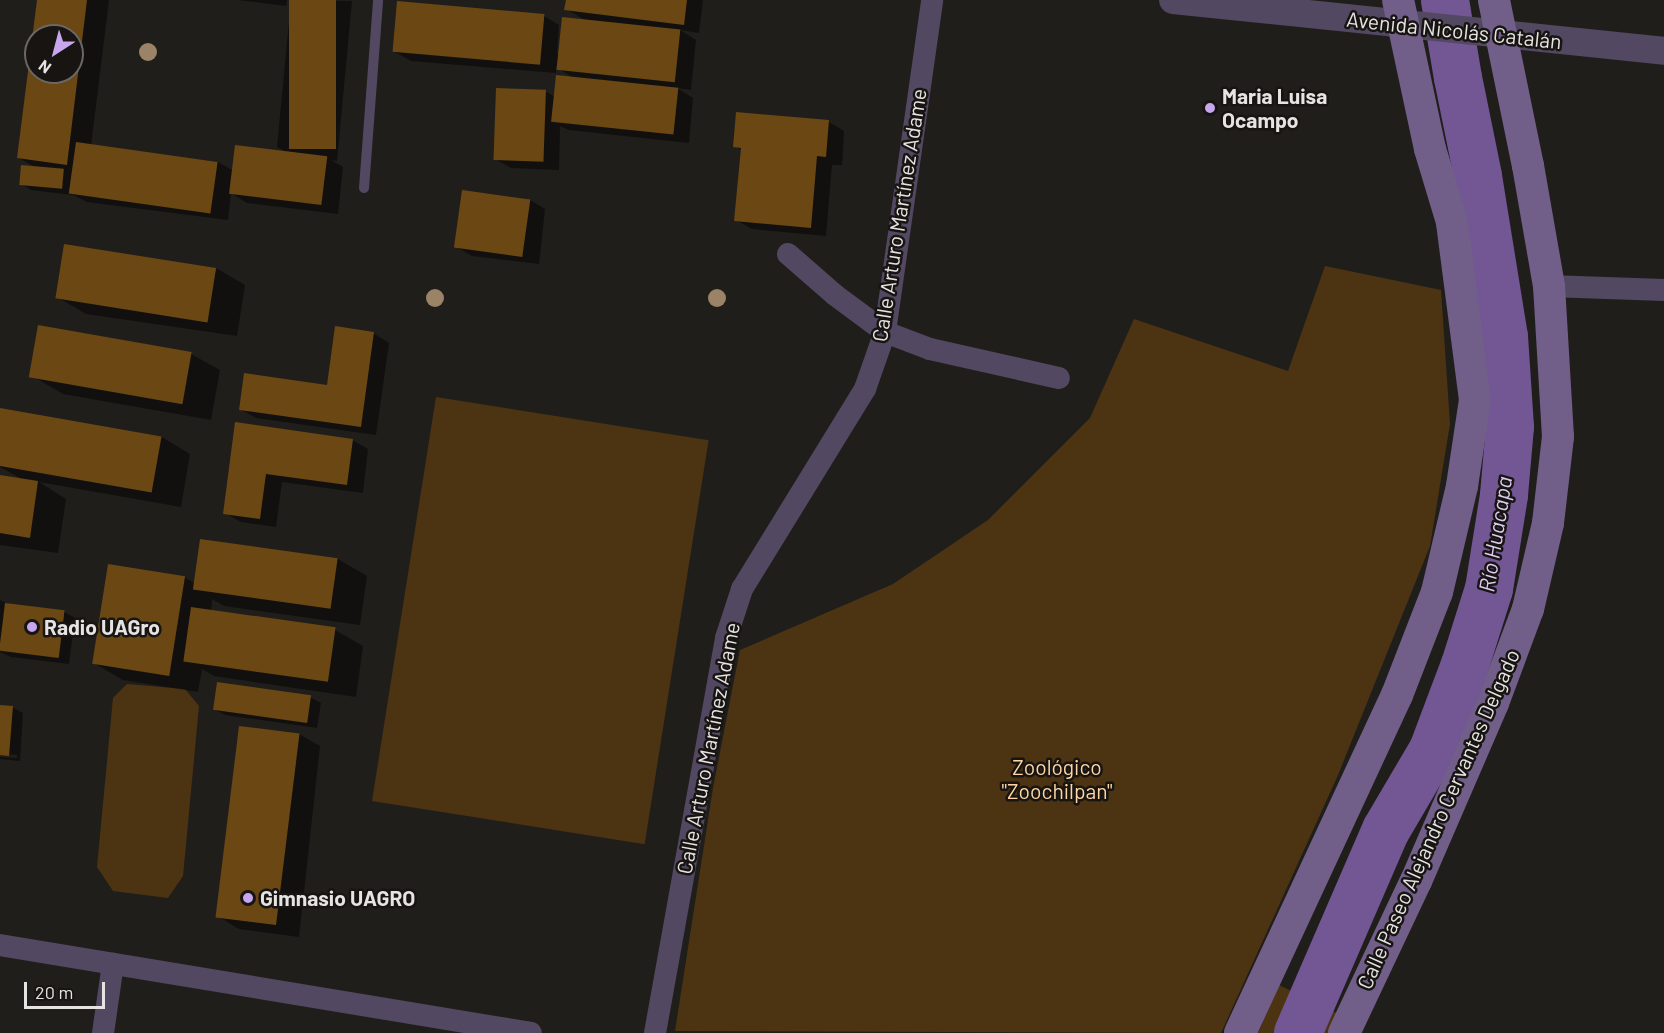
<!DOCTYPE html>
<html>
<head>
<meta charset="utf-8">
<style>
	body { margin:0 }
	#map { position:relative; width:1664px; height:1033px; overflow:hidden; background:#201e1b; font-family:Barlow,sans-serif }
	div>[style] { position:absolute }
	.green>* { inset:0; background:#4c3413; transform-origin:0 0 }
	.shadow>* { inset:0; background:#0007 }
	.river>* { height:48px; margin:-24px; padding:0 24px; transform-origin:24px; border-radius:24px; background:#735694 }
	.building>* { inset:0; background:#6a4713; transform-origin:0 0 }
	.service>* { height:10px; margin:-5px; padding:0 5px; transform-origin:5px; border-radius:5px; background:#534862 }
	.minor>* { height:22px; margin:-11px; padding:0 11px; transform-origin:11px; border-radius:11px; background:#534862 }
	.tertiary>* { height:28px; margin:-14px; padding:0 14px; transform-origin:14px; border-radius:14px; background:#534862 }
	.secondary>* { height:32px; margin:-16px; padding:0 16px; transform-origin:16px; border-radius:16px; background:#715e89 }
	.trees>* { width:18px; height:18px; margin:-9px; border-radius:50%; background:#9a8366 }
	.dots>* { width:16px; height:16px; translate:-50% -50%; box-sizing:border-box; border:3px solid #171412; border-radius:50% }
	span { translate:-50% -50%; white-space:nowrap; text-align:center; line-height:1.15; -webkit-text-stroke:5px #171412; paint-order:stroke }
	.street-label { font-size:21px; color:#e6e4e2 }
	.poi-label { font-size:21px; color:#e6e4e2; font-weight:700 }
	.left { translate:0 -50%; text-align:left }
	.park-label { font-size:21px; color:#fed5a3 }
	.water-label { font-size:22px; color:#dccdf1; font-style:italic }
	.north { position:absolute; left:24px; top:24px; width:60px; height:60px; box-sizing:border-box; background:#171412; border:2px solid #6a6765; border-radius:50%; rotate:216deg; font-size:16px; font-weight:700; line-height:24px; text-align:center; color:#e6e4e2 }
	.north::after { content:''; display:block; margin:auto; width:21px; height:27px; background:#c7a6ef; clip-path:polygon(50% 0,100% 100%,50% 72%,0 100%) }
	.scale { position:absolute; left:24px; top:982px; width:81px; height:27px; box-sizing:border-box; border:3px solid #e6e4e2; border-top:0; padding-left:8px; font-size:18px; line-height:21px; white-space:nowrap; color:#e6e4e2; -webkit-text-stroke:4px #171412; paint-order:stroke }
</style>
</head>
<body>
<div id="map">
	<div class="green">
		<div style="clip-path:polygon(1325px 266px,1441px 290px,1450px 424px,1430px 546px,1338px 775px,1221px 1033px,675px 1031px,713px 788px,740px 650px,893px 584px,988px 520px,1090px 418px,1134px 319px,1288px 371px)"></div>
		<div style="left:436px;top:397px;width:276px;height:409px;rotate:9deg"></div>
		<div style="clip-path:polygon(127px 684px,185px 689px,199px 706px,183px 876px,168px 898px,113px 891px,97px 867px,113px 698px)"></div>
		<div style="clip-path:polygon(1279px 985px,1341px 1015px,1333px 1033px,1258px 1033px)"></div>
	</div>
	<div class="shadow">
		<div style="clip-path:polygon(evenodd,39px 0,109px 0,91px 146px,218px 162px,234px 171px,287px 153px,277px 147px,291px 0,352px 1px,337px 161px,331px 160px,343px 167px,338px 214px,247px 203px,231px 193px,228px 220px,87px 202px,73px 195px,31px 190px,21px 184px,37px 168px,19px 158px,39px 0,36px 36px,72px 36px,72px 72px,36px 72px,36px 36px)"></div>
		<div style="clip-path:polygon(238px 0,287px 0,286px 6px)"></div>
		<div style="clip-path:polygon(567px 0,703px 0,699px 33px,680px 30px,696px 40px,691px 90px,677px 88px,693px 98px,689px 143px,569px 130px,560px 126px,559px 170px,511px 168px,495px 159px,545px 91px,555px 97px,575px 79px,556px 67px,556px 73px,411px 61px,395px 52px,544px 16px,559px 25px,557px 54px,560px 54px,587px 21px,566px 9px)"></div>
		<div style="clip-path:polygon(829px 122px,844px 131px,842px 165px,832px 165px,826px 236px,752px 229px,736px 220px,742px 150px,734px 146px)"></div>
		<div style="clip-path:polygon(530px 200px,545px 209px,539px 264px,472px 256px,457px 247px)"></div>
		<div style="clip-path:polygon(216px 268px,245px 285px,237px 336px,86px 314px,57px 297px)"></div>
		<div style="clip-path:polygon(373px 333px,389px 343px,376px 435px,256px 418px,240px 409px,328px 387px)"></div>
		<div style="clip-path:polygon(191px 354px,220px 370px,211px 420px,63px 394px,34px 377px)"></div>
		<div style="clip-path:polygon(0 418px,162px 437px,190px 454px,181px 507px,39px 482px,66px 499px,58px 553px,0 545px,0 476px,22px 479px,0 467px)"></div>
		<div style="clip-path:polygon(237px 424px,352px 440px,368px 449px,363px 493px,282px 482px,276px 527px,241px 522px,225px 513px)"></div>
		<div style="clip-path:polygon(338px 559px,367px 576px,360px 625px,224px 606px,212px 599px,211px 612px,335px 630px,363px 646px,356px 697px,214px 676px,202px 669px,198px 692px,123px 680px,94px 663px,184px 577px,196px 584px)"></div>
		<div style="clip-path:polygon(0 600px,8px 604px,64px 612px,75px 618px,69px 664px,11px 657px,0 652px)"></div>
		<div style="clip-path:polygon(310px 697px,321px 703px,317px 728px,225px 715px,214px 709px)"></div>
		<div style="clip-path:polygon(0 706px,12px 707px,23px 713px,20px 761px,0 759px,0 757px,17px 758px,17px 755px,0 754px)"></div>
		<div style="clip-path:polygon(299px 734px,320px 746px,299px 937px,239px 929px,219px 917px)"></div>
	</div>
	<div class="river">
		<div style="left:1298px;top:1033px;width:221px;rotate:-66.6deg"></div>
		<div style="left:1386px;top:830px;width:93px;rotate:-59.6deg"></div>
		<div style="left:1433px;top:750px;width:91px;rotate:-69.4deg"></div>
		<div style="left:1465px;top:665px;width:80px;rotate:-72.5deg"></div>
		<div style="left:1489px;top:589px;width:95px;rotate:-80.9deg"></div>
		<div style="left:1504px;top:495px;width:68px;rotate:-85deg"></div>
		<div style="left:1510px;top:427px;width:90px;rotate:-93.8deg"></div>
		<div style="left:1504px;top:337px;width:163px;rotate:-99.2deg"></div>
		<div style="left:1478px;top:176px;width:100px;rotate:-101.5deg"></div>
		<div style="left:1458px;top:78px;width:79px;rotate:-99.5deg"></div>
	</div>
	<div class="building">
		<div style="clip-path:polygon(evenodd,37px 0,87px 0,67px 165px,17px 158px,37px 0,36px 36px,72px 36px,72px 72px,36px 72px,36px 36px)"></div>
		<div style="left:289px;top:0;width:47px;height:149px"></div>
		<div style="clip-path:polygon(566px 0,687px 0,684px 25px,564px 10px)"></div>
		<div style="left:397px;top:1px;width:148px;height:51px;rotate:5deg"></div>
		<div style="left:562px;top:17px;width:119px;height:53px;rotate:6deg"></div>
		<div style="left:556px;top:75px;width:123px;height:47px;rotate:6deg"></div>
		<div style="left:496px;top:88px;width:50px;height:72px;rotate:2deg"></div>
		<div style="clip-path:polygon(736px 112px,829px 120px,826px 157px,817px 156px,811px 228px,734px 221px,741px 148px,733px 147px)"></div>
		<div style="left:76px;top:142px;width:143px;height:52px;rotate:8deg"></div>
		<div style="left:235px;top:145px;width:93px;height:49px;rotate:7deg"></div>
		<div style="left:21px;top:165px;width:43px;height:20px;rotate:5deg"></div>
		<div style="left:462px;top:190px;width:69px;height:58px;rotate:8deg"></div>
		<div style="left:64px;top:244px;width:154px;height:55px;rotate:9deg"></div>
		<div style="left:38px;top:325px;width:156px;height:53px;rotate:10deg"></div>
		<div style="clip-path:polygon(335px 326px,374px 332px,361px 427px,239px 410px,244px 373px,327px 385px)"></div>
		<div style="left:0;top:408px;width:164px;height:57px;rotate:10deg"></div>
		<div style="clip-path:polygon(235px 422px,353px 439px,347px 485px,266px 474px,260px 519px,223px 514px)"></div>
		<div style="clip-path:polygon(0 475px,38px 481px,30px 538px,0 533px)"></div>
		<div style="left:200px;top:539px;width:139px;height:51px;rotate:8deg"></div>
		<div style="left:108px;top:564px;width:78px;height:101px;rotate:9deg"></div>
		<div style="left:5px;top:603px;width:60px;height:48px;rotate:7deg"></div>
		<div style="left:191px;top:607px;width:146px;height:55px;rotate:8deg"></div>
		<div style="left:217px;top:682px;width:95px;height:28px;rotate:8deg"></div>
		<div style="clip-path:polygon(0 705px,13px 706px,9px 756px,0 755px)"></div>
		<div style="left:239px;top:726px;width:61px;height:193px;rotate:7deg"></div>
	</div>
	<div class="service">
		<div style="left:364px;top:188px;width:189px;rotate:-85.7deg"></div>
	</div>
	<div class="minor">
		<div style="left:788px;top:254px;width:62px;rotate:41.1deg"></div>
		<div style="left:835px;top:295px;width:62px;rotate:36.5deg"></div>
		<div style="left:885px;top:332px;width:48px;rotate:20.7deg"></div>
		<div style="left:930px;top:349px;width:132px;rotate:12.7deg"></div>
		<div style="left:1549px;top:286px;width:115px;rotate:2deg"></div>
		<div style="left:0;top:945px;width:538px;rotate:9.41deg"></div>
		<div style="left:103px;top:1033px;width:70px;rotate:-81.8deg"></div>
		<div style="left:655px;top:1033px;width:401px;rotate:-79.8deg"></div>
		<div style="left:726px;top:638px;width:52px;rotate:-71.9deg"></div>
		<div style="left:742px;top:589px;width:235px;rotate:-58.4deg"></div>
		<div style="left:865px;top:389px;width:60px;rotate:-70.7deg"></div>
		<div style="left:885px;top:332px;width:335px;rotate:-81.9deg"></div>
	</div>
	<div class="tertiary">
		<div style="left:1173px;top:0;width:494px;rotate:5.9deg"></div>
	</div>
	<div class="secondary">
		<div style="left:1240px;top:1033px;width:373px;rotate:-65.1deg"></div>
		<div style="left:1397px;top:695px;width:110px;rotate:-68.8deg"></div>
		<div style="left:1437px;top:592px;width:109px;rotate:-76.7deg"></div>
		<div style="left:1462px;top:486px;width:87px;rotate:-81.4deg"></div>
		<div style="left:1475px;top:400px;width:179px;rotate:-97.4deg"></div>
		<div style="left:1452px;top:222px;width:76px;rotate:-106.8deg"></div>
		<div style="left:1430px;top:149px;width:152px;rotate:-102.1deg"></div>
		<div style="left:1344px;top:1033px;width:168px;rotate:-64.7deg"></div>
		<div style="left:1416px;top:881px;width:194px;rotate:-66.6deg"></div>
		<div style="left:1493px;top:703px;width:100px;rotate:-69.6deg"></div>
		<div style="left:1528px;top:609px;width:88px;rotate:-76.9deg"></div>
		<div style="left:1548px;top:523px;width:87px;rotate:-83.4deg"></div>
		<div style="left:1558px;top:437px;width:151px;rotate:-93.4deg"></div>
		<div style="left:1549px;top:286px;width:122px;rotate:-99.9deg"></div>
		<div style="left:1528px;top:166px;width:169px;rotate:-101.6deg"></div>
	</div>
	<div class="trees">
		<div style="left:148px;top:52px"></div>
		<div style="left:435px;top:298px"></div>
		<div style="left:717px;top:298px"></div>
	</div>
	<div class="dots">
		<div style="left:1210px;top:108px;background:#c7a6ef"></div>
		<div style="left:32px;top:627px;background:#c7a6ef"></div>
		<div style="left:248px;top:898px;background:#c7a6ef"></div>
	</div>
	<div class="street-label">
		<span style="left:1454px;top:30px;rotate:6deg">Avenida Nicolás Catalán</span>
		<span style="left:899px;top:215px;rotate:-81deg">Calle Arturo Martínez Adame</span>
		<span style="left:708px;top:748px;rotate:-79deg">Calle Arturo Martínez Adame</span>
		<span style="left:1438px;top:819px;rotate:-66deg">Calle Paseo Alejandro Cervantes Delgado</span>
	</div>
	<div class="poi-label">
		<span class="left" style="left:1222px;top:108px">Maria Luisa<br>Ocampo</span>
		<span class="left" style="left:44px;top:627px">Radio UAGro</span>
		<span class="left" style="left:260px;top:898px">Gimnasio UAGRO</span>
	</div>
	<div class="park-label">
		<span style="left:1057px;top:779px">Zoológico<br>"Zoochilpan"</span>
	</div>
	<div class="water-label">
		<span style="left:1495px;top:534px;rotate:-81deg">Río Huacapa</span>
	</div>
	<div class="north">N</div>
	<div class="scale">20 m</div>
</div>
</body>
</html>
